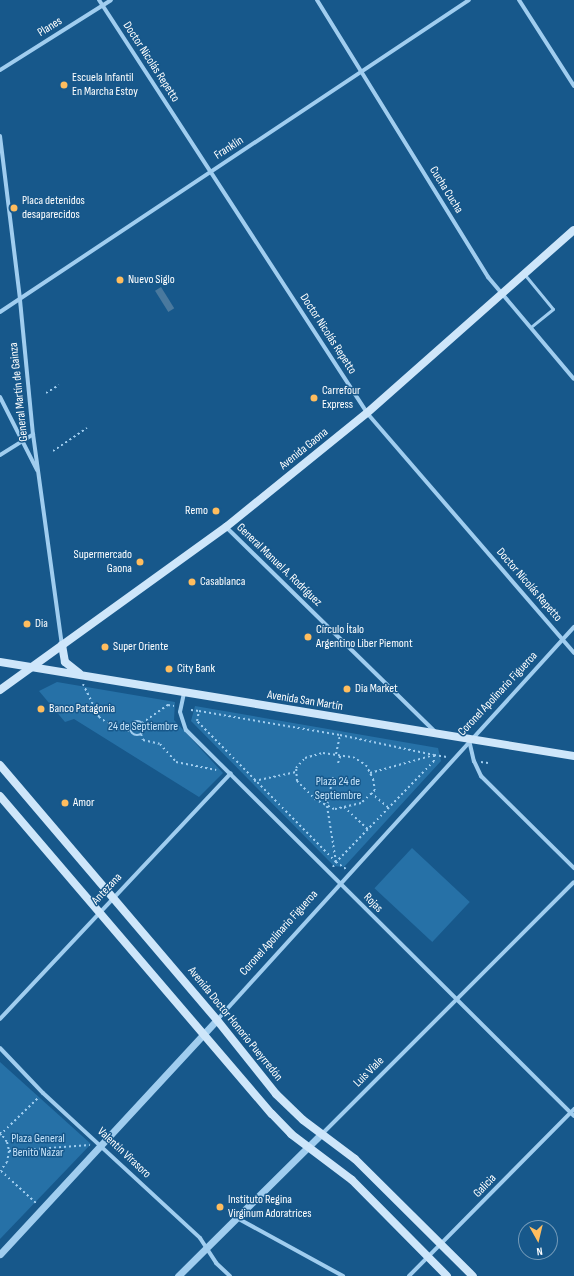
<!DOCTYPE html>
<html>
<head>
<meta charset="utf-8">
<style>
	body { margin:0 }
	#map { position:relative; width:574px; height:1276px; overflow:hidden; background:#17588b; font-family:"Sofia Sans Condensed",sans-serif }
	div>[style] { position:absolute }
	.green>* { inset:0; background:#2671a7; transform-origin:0 0 }
	.water>* { inset:0; background:#4a799e; transform-origin:0 0 }
	.path>* { height:2px; margin-top:-1px; transform-origin:0; background:repeating-linear-gradient(90deg,#a0cdef 0 2px,transparent 0 5px) }
	.path>.ring { margin:-1px; padding:0; box-sizing:content-box; background:none; border:2px solid #a0cdef; border-radius:50% }
	.service>* { height:3px; margin:-1.5px; padding:0 1.5px; transform-origin:1.5px; border-radius:1.5px; background:#a0cdef }
	.minor>* { height:4px; margin:-2px; padding:0 2px; transform-origin:2px; border-radius:2px; background:#a0cdef }
	.tertiary>* { height:7px; margin:-3.5px; padding:0 3.5px; transform-origin:3.5px; border-radius:3.5px; background:#a0cdef }
	.secondary>* { height:8px; margin:-4px; padding:0 4px; transform-origin:4px; border-radius:4px; background:#cee6fa }
	.dots>* { width:11px; height:11px; translate:-50% -50%; box-sizing:border-box; border:2px solid #17588b; border-radius:50% }
	span { translate:-50% -50%; white-space:nowrap; text-align:center; line-height:1.15; -webkit-text-stroke:3px #17588b; paint-order:stroke }
	.street-label { font-size:12px; color:#fff }
	.poi-label { font-size:12px; color:#fff }
	.left { translate:0 -50%; text-align:left }
	.right { translate:-100% -50%; text-align:right }
	.park-label { font-size:12px; color:#c6e4fa }
	.north { position:absolute; left:518px; top:1220px; width:40px; height:40px; box-sizing:border-box; background:#17588b; border:1px solid #749bb9; border-radius:50%; rotate:172deg; font-size:11px; font-weight:700; line-height:16px; text-align:center; color:#fff }
	.north::after { content:''; display:block; margin:auto; width:14px; height:18px; background:#ffbd5e; clip-path:polygon(50% 0,100% 100%,50% 72%,0 100%) }
</style>
</head>
<body>
<div id="map">
	<div class="green">
		<div style="clip-path:polygon(57px 682px,175px 702px,174px 720px,223px 773px,199px 797px,74px 719px,65px 722px,39px 691px)"></div>
		<div style="clip-path:polygon(195px 706px,438px 748px,441px 761px,344px 867px,334px 866px,191px 721px)"></div>
		<div style="left:412px;top:848px;width:79px;height:55px;rotate:43deg"></div>
		<div style="clip-path:polygon(0 1062px,91px 1144px,0 1239px)"></div>
	</div>
	<div class="water">
		<div style="left:161px;top:287px;width:25px;height:7px;rotate:58deg"></div>
	</div>
	<div class="path">
		<div style="left:46px;top:393px;width:15px;rotate:-32deg"></div>
		<div style="left:53px;top:451px;width:41px;rotate:-34.1deg"></div>
		<div style="left:83px;top:684px;width:37px;rotate:64deg"></div>
		<div style="left:99px;top:717px;width:17px;rotate:36deg"></div>
		<div style="left:113px;top:727px;width:17px;rotate:13deg"></div>
		<div style="left:191px;top:710px;width:8px;rotate:7deg"></div>
		<div class="ring" style="left:130px;top:721px;width:12px;height:12px"></div>
		<div style="left:142px;top:723px;width:32px;rotate:-35deg"></div>
		<div style="left:168px;top:705px;width:6px;rotate:9deg"></div>
		<div style="left:141px;top:734px;width:6px;rotate:72deg"></div>
		<div style="left:143px;top:740px;width:17px;rotate:13deg"></div>
		<div style="left:160px;top:744px;width:24px;rotate:48deg"></div>
		<div style="left:176px;top:762px;width:41px;rotate:11.3deg"></div>
		<div style="left:323px;top:753px;width:30px;rotate:8deg"></div>
		<div style="left:353px;top:757px;width:15px;rotate:32deg"></div>
		<div style="left:366px;top:765px;width:16px;rotate:63deg"></div>
		<div style="left:373px;top:779px;width:11px;rotate:80deg"></div>
		<div style="left:375px;top:790px;width:19px;rotate:137deg"></div>
		<div style="left:361px;top:803px;width:28px;rotate:167deg"></div>
		<div style="left:334px;top:809px;width:20px;rotate:-153deg"></div>
		<div style="left:316px;top:800px;width:27px;rotate:-135deg"></div>
		<div style="left:297px;top:781px;width:13px;rotate:-94deg"></div>
		<div style="left:296px;top:768px;width:13px;rotate:-48deg"></div>
		<div style="left:305px;top:758px;width:19px;rotate:-16deg"></div>
		<div style="left:336px;top:754px;width:19px;rotate:-78deg"></div>
		<div style="left:481px;top:762px;width:7px;rotate:8deg"></div>
		<div style="left:338px;top:763px;width:9px;rotate:-72deg"></div>
		<div style="left:370px;top:773px;width:66px;rotate:-15.7deg"></div>
		<div style="left:434px;top:755px;width:13px;rotate:9deg"></div>
		<div style="left:333px;top:777px;width:30px;rotate:102deg"></div>
		<div style="left:327px;top:806px;width:57px;rotate:80.9deg"></div>
		<div style="left:336px;top:862px;width:12px;rotate:35deg"></div>
		<div style="left:254px;top:781px;width:43px;rotate:-12.1deg"></div>
		<div style="left:371px;top:793px;width:23px;rotate:40deg"></div>
		<div style="left:344px;top:807px;width:33px;rotate:43deg"></div>
		<div style="left:333px;top:867px;width:6px;rotate:-59deg"></div>
		<div style="left:336px;top:862px;width:198px;rotate:-134.6deg"></div>
		<div style="left:197px;top:721px;width:10px;rotate:-79deg"></div>
		<div style="left:199px;top:711px;width:143px;rotate:9.7deg"></div>
		<div style="left:340px;top:735px;width:96px;rotate:12deg"></div>
		<div style="left:434px;top:755px;width:6px;rotate:90deg"></div>
		<div style="left:434px;top:761px;width:141px;rotate:134.1deg"></div>
		<div style="left:0;top:1132px;width:12px;rotate:55deg"></div>
		<div style="left:7px;top:1142px;width:9px;rotate:77deg"></div>
		<div style="left:9px;top:1151px;width:11px;rotate:100deg"></div>
		<div style="left:7px;top:1162px;width:11px;rotate:128deg"></div>
		<div style="left:0;top:1135px;width:53px;rotate:-44.2deg"></div>
		<div style="left:9px;top:1151px;width:81px;rotate:-4.2deg"></div>
		<div style="left:1px;top:1171px;width:49px;rotate:42.5deg"></div>
	</div>
	<div class="service">
		<div style="left:525px;top:275px;width:44px;rotate:50.5deg"></div>
		<div style="left:553px;top:309px;width:28px;rotate:141deg"></div>
	</div>
	<div class="minor">
		<div style="left:99px;top:0;width:492px;rotate:57deg"></div>
		<div style="left:367px;top:413px;width:317px;rotate:49.2deg"></div>
		<div style="left:317px;top:0;width:326px;rotate:58.3deg"></div>
		<div style="left:488px;top:277px;width:133px;rotate:49.9deg"></div>
		<div style="left:519px;top:0;width:102px;rotate:57.4deg"></div>
		<div style="left:0;top:70px;width:131px;rotate:-32.2deg"></div>
		<div style="left:0;top:136px;width:165px;rotate:83deg"></div>
		<div style="left:20px;top:300px;width:135px;rotate:84.5deg"></div>
		<div style="left:33px;top:434px;width:213px;rotate:82.2deg"></div>
		<div style="left:0;top:312px;width:563px;rotate:-33.63deg"></div>
		<div style="left:0;top:397px;width:82px;rotate:63.1deg"></div>
		<div style="left:0;top:455px;width:39px;rotate:-32deg"></div>
		<div style="left:226px;top:527px;width:293px;rotate:44.4deg"></div>
		<div style="left:184px;top:693px;width:19px;rotate:102deg"></div>
		<div style="left:180px;top:712px;width:19px;rotate:72deg"></div>
		<div style="left:186px;top:730px;width:547px;rotate:44.85deg"></div>
		<div style="left:469px;top:740px;width:22px;rotate:77deg"></div>
		<div style="left:474px;top:761px;width:17px;rotate:65deg"></div>
		<div style="left:481px;top:776px;width:131px;rotate:44.7deg"></div>
		<div style="left:0;top:1019px;width:337px;rotate:-46.8deg"></div>
		<div style="left:217px;top:1020px;width:531px;rotate:-47.75deg"></div>
		<div style="left:0;top:1048px;width:62px;rotate:46.3deg"></div>
		<div style="left:43px;top:1093px;width:214px;rotate:42.7deg"></div>
		<div style="left:200px;top:1238px;width:30px;rotate:57deg"></div>
		<div style="left:216px;top:1263px;width:19px;rotate:43deg"></div>
		<div style="left:322px;top:1134px;width:356px;rotate:-45deg"></div>
		<div style="left:237px;top:1218px;width:121px;rotate:28.7deg"></div>
		<div style="left:409px;top:1276px;width:235px;rotate:-45.3deg"></div>
	</div>
	<div class="tertiary">
		<div style="left:0;top:1254px;width:319px;rotate:-47.2deg"></div>
		<div style="left:178px;top:1276px;width:202px;rotate:-44.8deg"></div>
	</div>
	<div class="secondary">
		<div style="left:62px;top:645px;width:17px;rotate:80deg"></div>
		<div style="left:65px;top:662px;width:18px;rotate:38deg"></div>
		<div style="left:0;top:662px;width:582px;rotate:9.3deg"></div>
		<div style="left:0;top:690px;width:279px;rotate:-35.8deg"></div>
		<div style="left:226px;top:527px;width:181px;rotate:-39deg"></div>
		<div style="left:367px;top:413px;width:276px;rotate:-41.5deg"></div>
		<div style="left:0;top:765px;width:335px;rotate:49.6deg"></div>
		<div style="left:217px;top:1020px;width:95px;rotate:51.4deg"></div>
		<div style="left:276px;top:1094px;width:37px;rotate:44deg"></div>
		<div style="left:303px;top:1120px;width:65px;rotate:36.9deg"></div>
		<div style="left:355px;top:1159px;width:166px;rotate:44.8deg"></div>
		<div style="left:0;top:796px;width:418px;rotate:49.5deg"></div>
		<div style="left:272px;top:1114px;width:28px;rotate:46deg"></div>
		<div style="left:291px;top:1134px;width:76px;rotate:37deg"></div>
		<div style="left:352px;top:1180px;width:135px;rotate:45.3deg"></div>
	</div>
	<div class="dots">
		<div style="left:64px;top:85px;background:#ffbd5e"></div>
		<div style="left:14px;top:208px;background:#ffbd5e"></div>
		<div style="left:120px;top:280px;background:#ffbd5e"></div>
		<div style="left:314px;top:398px;background:#ffbd5e"></div>
		<div style="left:216px;top:511px;background:#ffbd5e"></div>
		<div style="left:140px;top:562px;background:#ffbd5e"></div>
		<div style="left:192px;top:582px;background:#ffbd5e"></div>
		<div style="left:27px;top:624px;background:#ffbd5e"></div>
		<div style="left:308px;top:637px;background:#ffbd5e"></div>
		<div style="left:105px;top:647px;background:#ffbd5e"></div>
		<div style="left:169px;top:669px;background:#ffbd5e"></div>
		<div style="left:347px;top:689px;background:#ffbd5e"></div>
		<div style="left:41px;top:709px;background:#ffbd5e"></div>
		<div style="left:65px;top:803px;background:#ffbd5e"></div>
		<div style="left:220px;top:1207px;background:#ffbd5e"></div>
	</div>
	<div class="street-label">
		<span style="left:50px;top:27px;rotate:-32deg">Planes</span>
		<span style="left:151px;top:62px;rotate:57deg">Doctor Nicolás Repetto</span>
		<span style="left:229px;top:148px;rotate:-33deg">Franklin</span>
		<span style="left:446px;top:190px;rotate:58deg">Cucha Cucha</span>
		<span style="left:328px;top:334px;rotate:57deg">Doctor Nicolás Repetto</span>
		<span style="left:19px;top:392px;rotate:-96deg">General Martín de Gainza</span>
		<span style="left:304px;top:449px;rotate:-39deg">Avenida Gaona</span>
		<span style="left:279px;top:565px;rotate:44deg">General Manuel A. Rodríguez</span>
		<span style="left:529px;top:585px;rotate:49deg">Doctor Nicolás Repetto</span>
		<span style="left:498px;top:694px;rotate:-47deg">Coronel Apolinario Figueroa</span>
		<span style="left:305px;top:701px;rotate:9deg">Avenida San Martín</span>
		<span style="left:107px;top:889px;rotate:-47deg">Antezana</span>
		<span style="left:373px;top:903px;rotate:45deg">Rojas</span>
		<span style="left:279px;top:933px;rotate:-48deg">Coronel Apolinario Figueroa</span>
		<span style="left:235px;top:1024px;rotate:51deg">Avenida Doctor Honorio Pueyrredón</span>
		<span style="left:369px;top:1072px;rotate:-45deg">Luis Viale</span>
		<span style="left:124px;top:1153px;rotate:43deg">Valentín Virasoro</span>
		<span style="left:485px;top:1186px;rotate:-46deg">Galicia</span>
	</div>
	<div class="poi-label">
		<span class="left" style="left:72px;top:85px">Escuela Infantil<br>En Marcha Estoy</span>
		<span class="left" style="left:22px;top:208px">Placa detenidos<br>desaparecidos</span>
		<span class="left" style="left:128px;top:280px">Nuevo Siglo</span>
		<span class="left" style="left:322px;top:398px">Carrefour<br>Express</span>
		<span class="right" style="left:208px;top:511px">Remo</span>
		<span class="right" style="left:132px;top:562px">Supermercado<br>Gaona</span>
		<span class="left" style="left:200px;top:582px">Casablanca</span>
		<span class="left" style="left:35px;top:624px">Dia</span>
		<span class="left" style="left:316px;top:637px">Círculo Ítalo<br>Argentino Liber Piemont</span>
		<span class="left" style="left:113px;top:647px">Super Oriente</span>
		<span class="left" style="left:177px;top:669px">City Bank</span>
		<span class="left" style="left:355px;top:689px">Dia Market</span>
		<span class="left" style="left:49px;top:709px">Banco Patagonia</span>
		<span class="left" style="left:73px;top:803px">Amor</span>
		<span class="left" style="left:228px;top:1207px">Instituto Regina<br>Virginum Adoratrices</span>
	</div>
	<div class="park-label">
		<span style="left:143px;top:727px">24 de Septiembre</span>
		<span style="left:338px;top:789px">Plaza 24 de<br>Septiembre</span>
		<span style="left:38px;top:1146px">Plaza General<br>Benito Nazar</span>
	</div>
	<div class="north">N</div>
</div>
</body>
</html>
